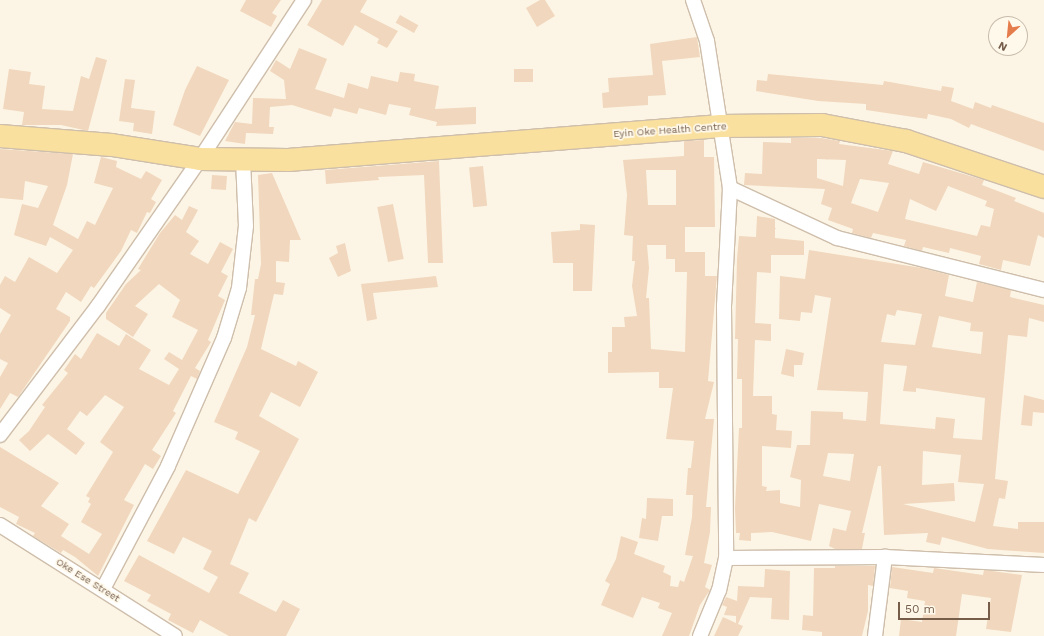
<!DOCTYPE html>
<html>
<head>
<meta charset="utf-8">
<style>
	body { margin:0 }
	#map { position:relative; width:1044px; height:636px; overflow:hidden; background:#fcf5e5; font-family:"Work Sans",sans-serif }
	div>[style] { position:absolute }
	.building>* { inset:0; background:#f1d7bd; transform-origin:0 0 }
	.roads { filter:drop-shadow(1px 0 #cebeab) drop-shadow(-1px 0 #cebeab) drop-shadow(0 1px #cebeab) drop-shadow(0 -1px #cebeab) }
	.street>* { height:14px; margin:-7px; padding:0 7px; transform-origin:7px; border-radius:7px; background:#fff }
	.primary>* { height:22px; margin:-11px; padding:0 11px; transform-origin:11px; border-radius:11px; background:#fae09e }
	span { translate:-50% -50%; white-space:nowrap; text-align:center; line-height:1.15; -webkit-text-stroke:3.5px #fff9eb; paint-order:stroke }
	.street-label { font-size:10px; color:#755d4a }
	.north { position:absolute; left:988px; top:16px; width:40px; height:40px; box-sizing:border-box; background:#fff9eb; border:1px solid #c8bbab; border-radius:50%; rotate:207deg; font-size:11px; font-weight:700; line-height:16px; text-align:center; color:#755d4a }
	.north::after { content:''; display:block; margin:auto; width:14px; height:18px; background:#e57c4b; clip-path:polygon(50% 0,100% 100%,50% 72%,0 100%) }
	.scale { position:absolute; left:898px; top:602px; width:92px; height:18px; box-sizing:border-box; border:2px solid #755d4a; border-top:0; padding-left:5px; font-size:12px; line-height:14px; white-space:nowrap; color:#755d4a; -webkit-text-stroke:3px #fff9eb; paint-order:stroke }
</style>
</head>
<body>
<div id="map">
	<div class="building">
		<div style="clip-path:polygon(246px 0,281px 0,272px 13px,277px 16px,271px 27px,240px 11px)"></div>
		<div style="clip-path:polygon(322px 0,367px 0,360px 12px,398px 31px,387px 48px,377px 43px,379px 39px,355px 25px,343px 46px,307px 25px)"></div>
		<div style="clip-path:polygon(540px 0,545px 0,555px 16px,537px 27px,526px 8px)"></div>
		<div style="left:400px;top:15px;width:21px;height:9px;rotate:29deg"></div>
		<div style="clip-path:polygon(697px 37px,700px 57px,662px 61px,666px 95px,648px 96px,648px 105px,603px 108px,602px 93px,609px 92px,608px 78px,653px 75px,650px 44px)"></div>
		<div style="clip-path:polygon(299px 48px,327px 59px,315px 89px,344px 98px,348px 83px,368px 89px,371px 76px,398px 82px,400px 72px,415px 74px,414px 81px,439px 86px,435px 109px,476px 107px,476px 124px,436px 126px,437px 122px,409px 115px,411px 108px,389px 104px,386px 115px,359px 108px,357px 114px,334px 108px,331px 117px,292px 105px,270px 107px,269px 127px,274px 127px,273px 134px,246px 133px,245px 144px,225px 141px,235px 122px,252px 124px,253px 98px,286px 99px,284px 80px,270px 71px,276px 60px,290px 69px)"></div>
		<div style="clip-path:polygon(96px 57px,107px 60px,88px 131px,61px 125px,22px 125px,24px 112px,3px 109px,9px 69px,31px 72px,29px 84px,45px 86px,42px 109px,73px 111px,81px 76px,89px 79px)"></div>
		<div style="clip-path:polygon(197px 66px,229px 80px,200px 136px,173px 125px,185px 90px)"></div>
		<div style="left:514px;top:69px;width:19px;height:13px"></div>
		<div style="clip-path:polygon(768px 74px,883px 85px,884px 81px,941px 91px,942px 86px,954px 88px,951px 101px,973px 109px,975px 102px,991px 108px,992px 105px,1044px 123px,1044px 151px,971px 124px,969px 128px,951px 119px,928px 114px,927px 119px,866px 110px,866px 104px,818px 101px,756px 91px,757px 80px,767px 81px)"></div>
		<div style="clip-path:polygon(125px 79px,135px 80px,131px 108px,155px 111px,152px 134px,133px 131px,134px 123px,119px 121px)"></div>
		<div style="clip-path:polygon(evenodd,791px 138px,821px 138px,840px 141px,839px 144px,893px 151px,888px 164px,919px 174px,923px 162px,984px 180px,982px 185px,1016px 198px,1014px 201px,1044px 213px,1044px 238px,1038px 235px,1030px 266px,1003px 260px,1001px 270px,979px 264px,981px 256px,950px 248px,949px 253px,923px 247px,922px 251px,904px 246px,906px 240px,873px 233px,871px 238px,852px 233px,853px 229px,828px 220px,832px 208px,821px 204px,825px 189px,744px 185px,745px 173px,762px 174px,763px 142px,791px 143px,791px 138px,817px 159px,846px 160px,843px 186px,817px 178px,817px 159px,791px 138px,860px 179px,889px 183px,878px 212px,851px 203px,860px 179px,791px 138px,948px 186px,987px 201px,985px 206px,994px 209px,990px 227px,981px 225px,977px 236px,905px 219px,910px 199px,936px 211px,948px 186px)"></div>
		<div style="clip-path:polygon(evenodd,704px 140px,704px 157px,714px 157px,715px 227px,685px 227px,685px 252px,705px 252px,705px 276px,717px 276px,708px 381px,714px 382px,705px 419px,714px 419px,706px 507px,711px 507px,710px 532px,704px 563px,712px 565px,705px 587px,710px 590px,700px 605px,689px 636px,662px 636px,672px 613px,658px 608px,660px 603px,642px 597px,633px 618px,601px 605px,610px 584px,605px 581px,616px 559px,621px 536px,638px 542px,634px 554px,665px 566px,663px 572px,671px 576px,670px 586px,678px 587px,680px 580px,684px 582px,693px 556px,685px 555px,692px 517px,693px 495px,686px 495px,688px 468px,691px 468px,694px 441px,666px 439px,673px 388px,659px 388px,659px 372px,608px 373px,608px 352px,612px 352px,612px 327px,625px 327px,624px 317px,637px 316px,632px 286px,635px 261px,632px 261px,633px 236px,624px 235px,627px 195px,623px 160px,684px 156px,684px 141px,704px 140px,646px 170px,676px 170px,676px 205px,648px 205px,646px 170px,704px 140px,647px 245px,666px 245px,666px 259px,675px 259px,675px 272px,687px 272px,685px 352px,651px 349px,649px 298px,646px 298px,649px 268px,647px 245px)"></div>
		<div style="clip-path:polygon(0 149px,73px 154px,67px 185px,53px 225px,78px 239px,87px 221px,95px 225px,113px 188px,94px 183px,101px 157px,117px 161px,116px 167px,141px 179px,146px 171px,162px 180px,151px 199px,156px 202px,150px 213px,147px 212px,137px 233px,131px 230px,121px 251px,94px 288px,91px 286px,81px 302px,66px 292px,56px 309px,70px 317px,70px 321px,18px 397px,10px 393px,0 409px,0 377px,8px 363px,0 359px,0 334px,11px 315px,0 308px,0 285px,5px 276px,15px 282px,29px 257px,57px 273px,73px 250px,50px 237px,46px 246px,14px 235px,22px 204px,38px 208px,48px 186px,25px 181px,23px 200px,0 198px)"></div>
		<div style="clip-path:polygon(439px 161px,443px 263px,428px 263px,424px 175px,378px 177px,379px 180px,326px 184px,325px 170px)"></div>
		<div style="left:483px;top:166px;width:40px;height:14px;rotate:84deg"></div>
		<div style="clip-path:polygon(272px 173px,301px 240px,290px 240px,289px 262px,276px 261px,276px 282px,285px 283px,283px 295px,274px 294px,261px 349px,296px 366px,298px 361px,318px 372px,300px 407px,271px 392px,259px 416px,299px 439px,256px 522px,249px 518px,230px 564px,249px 573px,239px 593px,276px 612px,283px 600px,300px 609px,286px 636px,229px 636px,200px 620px,193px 633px,168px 620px,171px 614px,147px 601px,151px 595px,124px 581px,139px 555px,209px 593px,218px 577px,203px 569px,212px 551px,183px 537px,174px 554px,147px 541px,186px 470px,238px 494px,260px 451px,235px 439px,238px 432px,214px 422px,247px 347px,255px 315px,251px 315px,255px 279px,258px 279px,261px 264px,258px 175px)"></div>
		<div style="left:212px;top:175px;width:15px;height:14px;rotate:4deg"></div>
		<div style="left:393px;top:204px;width:56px;height:16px;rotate:79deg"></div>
		<div style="clip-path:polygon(189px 206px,198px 210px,186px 232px,199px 241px,190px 254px,208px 264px,220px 242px,233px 249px,221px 272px,228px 276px,218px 296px,225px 300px,208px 340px,211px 342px,195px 368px,200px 371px,197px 379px,191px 376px,173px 411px,176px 413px,152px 450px,161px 456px,153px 469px,145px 464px,124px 500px,134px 505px,98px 576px,75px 557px,63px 550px,61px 553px,33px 536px,35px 533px,16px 524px,19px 517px,0 507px,0 447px,59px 483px,41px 506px,69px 524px,61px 536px,89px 554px,102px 534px,81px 522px,91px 504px,88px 502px,90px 498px,86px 496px,113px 452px,100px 442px,124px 407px,105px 395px,87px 416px,80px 411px,67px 429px,85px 443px,76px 455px,48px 434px,30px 451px,19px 440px,29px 431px,45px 407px,42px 405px,68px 373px,64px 370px,75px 354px,81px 359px,97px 333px,119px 346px,126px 334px,151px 350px,139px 369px,169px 385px,179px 369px,164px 359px,169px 352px,182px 360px,198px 330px,172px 317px,180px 300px,159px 284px,135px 306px,148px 314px,133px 337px,106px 319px,106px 313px,126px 284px,141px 270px,138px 269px,160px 233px,175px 215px,182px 220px)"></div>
		<div style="clip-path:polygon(evenodd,757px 216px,775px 219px,775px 238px,804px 241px,804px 255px,771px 255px,771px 273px,757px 272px,755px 323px,771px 324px,771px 341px,755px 340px,753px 396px,772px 396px,772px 414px,777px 415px,776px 430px,792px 431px,791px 448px,762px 446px,762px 486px,767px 487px,766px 491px,780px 490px,780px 503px,800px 507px,801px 480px,790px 477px,797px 445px,810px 445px,811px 411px,843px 412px,843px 419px,866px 421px,868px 392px,817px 390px,831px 298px,815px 295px,812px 313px,801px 312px,800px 321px,779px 319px,780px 276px,805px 279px,809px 250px,922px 268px,949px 275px,945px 296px,973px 302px,977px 282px,1011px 290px,1010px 297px,1044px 305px,1044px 322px,1029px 318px,1027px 337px,1008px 335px,995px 479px,1008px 481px,1005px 499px,999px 498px,993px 526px,1018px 529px,1018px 522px,1044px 522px,1044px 553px,988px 549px,942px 537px,940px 545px,926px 542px,928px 533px,884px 535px,881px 466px,878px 466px,862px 533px,865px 533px,862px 549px,835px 549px,829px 546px,833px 528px,846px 531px,851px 511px,819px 504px,811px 541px,772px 532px,751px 533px,751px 541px,739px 540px,740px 533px,736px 533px,735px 508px,739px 428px,742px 428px,742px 379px,737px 379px,738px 339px,735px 339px,737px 259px,739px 236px,756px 237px,757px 216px,897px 310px,922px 314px,915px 345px,881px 342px,887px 314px,895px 316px,897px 310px,757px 216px,939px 316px,971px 323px,970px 331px,983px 332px,981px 354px,932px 347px,939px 316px,757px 216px,884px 364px,907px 366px,903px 391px,916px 392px,916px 388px,985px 398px,982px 440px,953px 438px,955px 419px,936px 417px,935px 429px,880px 424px,884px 364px,757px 216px,923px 451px,961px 455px,958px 482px,984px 484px,975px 522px,903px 504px,955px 501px,954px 483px,922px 485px,923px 451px,757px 216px,828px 453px,854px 454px,850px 481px,823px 476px,828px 453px)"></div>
		<div style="clip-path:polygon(580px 224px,595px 225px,592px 291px,573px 291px,573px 263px,553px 263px,551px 232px,580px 230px)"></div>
		<div style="clip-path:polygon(345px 243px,351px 271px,338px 277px,329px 258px,338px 253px,336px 246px)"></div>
		<div style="clip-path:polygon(436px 276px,438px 287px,373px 293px,377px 319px,367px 321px,361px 284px)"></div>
		<div style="clip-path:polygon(786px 349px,804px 353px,802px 365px,794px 365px,794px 377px,781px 374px)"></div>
		<div style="clip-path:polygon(1024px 395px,1044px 400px,1044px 413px,1033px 412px,1032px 426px,1021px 425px)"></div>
		<div style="clip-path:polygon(647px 498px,673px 499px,673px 516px,662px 516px,658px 541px,639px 538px,642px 518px,646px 519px)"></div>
		<div style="clip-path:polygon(835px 566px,875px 566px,873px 586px,868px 585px,868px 611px,862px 636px,822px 636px,822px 632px,802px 630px,803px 615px,813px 616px,814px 568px,835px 568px)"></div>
		<div style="clip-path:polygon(892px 567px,933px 573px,934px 568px,983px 575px,984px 570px,1022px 575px,1011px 632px,986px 629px,991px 598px,962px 594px,956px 636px,899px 636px,901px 619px,922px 622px,925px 601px,907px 598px,908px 591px,890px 588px)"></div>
		<div style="clip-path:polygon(765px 569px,790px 571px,789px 620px,771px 619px,772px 598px,750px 597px,738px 624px,743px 626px,738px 636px,714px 636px,723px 617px,736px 623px,736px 616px,724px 615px,727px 607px,722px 605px,726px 597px,737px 601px,738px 586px,764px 587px)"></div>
	</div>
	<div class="roads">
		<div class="street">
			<div style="left:693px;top:0;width:43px;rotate:71.1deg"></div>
			<div style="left:707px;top:41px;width:149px;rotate:81.1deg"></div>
			<div style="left:730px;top:188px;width:117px;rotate:92.9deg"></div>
			<div style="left:724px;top:305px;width:253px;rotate:89.5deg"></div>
			<div style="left:726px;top:558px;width:33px;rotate:102deg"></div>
			<div style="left:719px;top:590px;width:50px;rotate:112.4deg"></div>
			<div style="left:730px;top:188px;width:118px;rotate:25deg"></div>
			<div style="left:837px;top:238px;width:213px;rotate:14.1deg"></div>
			<div style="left:0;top:435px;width:162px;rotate:-52.8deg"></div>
			<div style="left:98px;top:306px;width:179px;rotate:-55.2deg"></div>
			<div style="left:200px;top:159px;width:190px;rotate:-56.8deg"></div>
			<div style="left:0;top:525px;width:207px;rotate:32.4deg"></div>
			<div style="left:726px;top:558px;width:159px;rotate:-0.4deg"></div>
			<div style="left:885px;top:557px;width:159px;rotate:2.9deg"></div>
			<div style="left:103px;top:589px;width:139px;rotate:-62.1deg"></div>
			<div style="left:168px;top:466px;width:140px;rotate:-66.4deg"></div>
			<div style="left:224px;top:338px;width:52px;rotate:-73.3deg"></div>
			<div style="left:239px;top:288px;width:62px;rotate:-83.6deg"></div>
			<div style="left:246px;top:226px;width:66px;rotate:-92.6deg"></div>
			<div style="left:875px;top:636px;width:80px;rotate:-82.8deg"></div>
		</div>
		<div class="primary">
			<div style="left:0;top:136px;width:112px;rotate:4.6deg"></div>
			<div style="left:112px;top:145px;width:89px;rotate:9deg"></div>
			<div style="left:200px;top:159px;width:88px;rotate:0.7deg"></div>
			<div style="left:288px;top:160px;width:434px;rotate:-4.5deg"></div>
			<div style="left:721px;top:126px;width:101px;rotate:-0.6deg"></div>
			<div style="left:822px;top:125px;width:86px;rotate:10.8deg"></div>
			<div style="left:906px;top:141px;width:145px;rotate:18.4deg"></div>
		</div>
	</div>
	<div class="street-label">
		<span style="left:670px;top:130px;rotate:-4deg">Eyin Oke Health Centre</span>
		<span style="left:88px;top:580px;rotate:32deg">Oke Ese Street</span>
	</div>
	<div class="north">N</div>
	<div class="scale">50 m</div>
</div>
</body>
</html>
